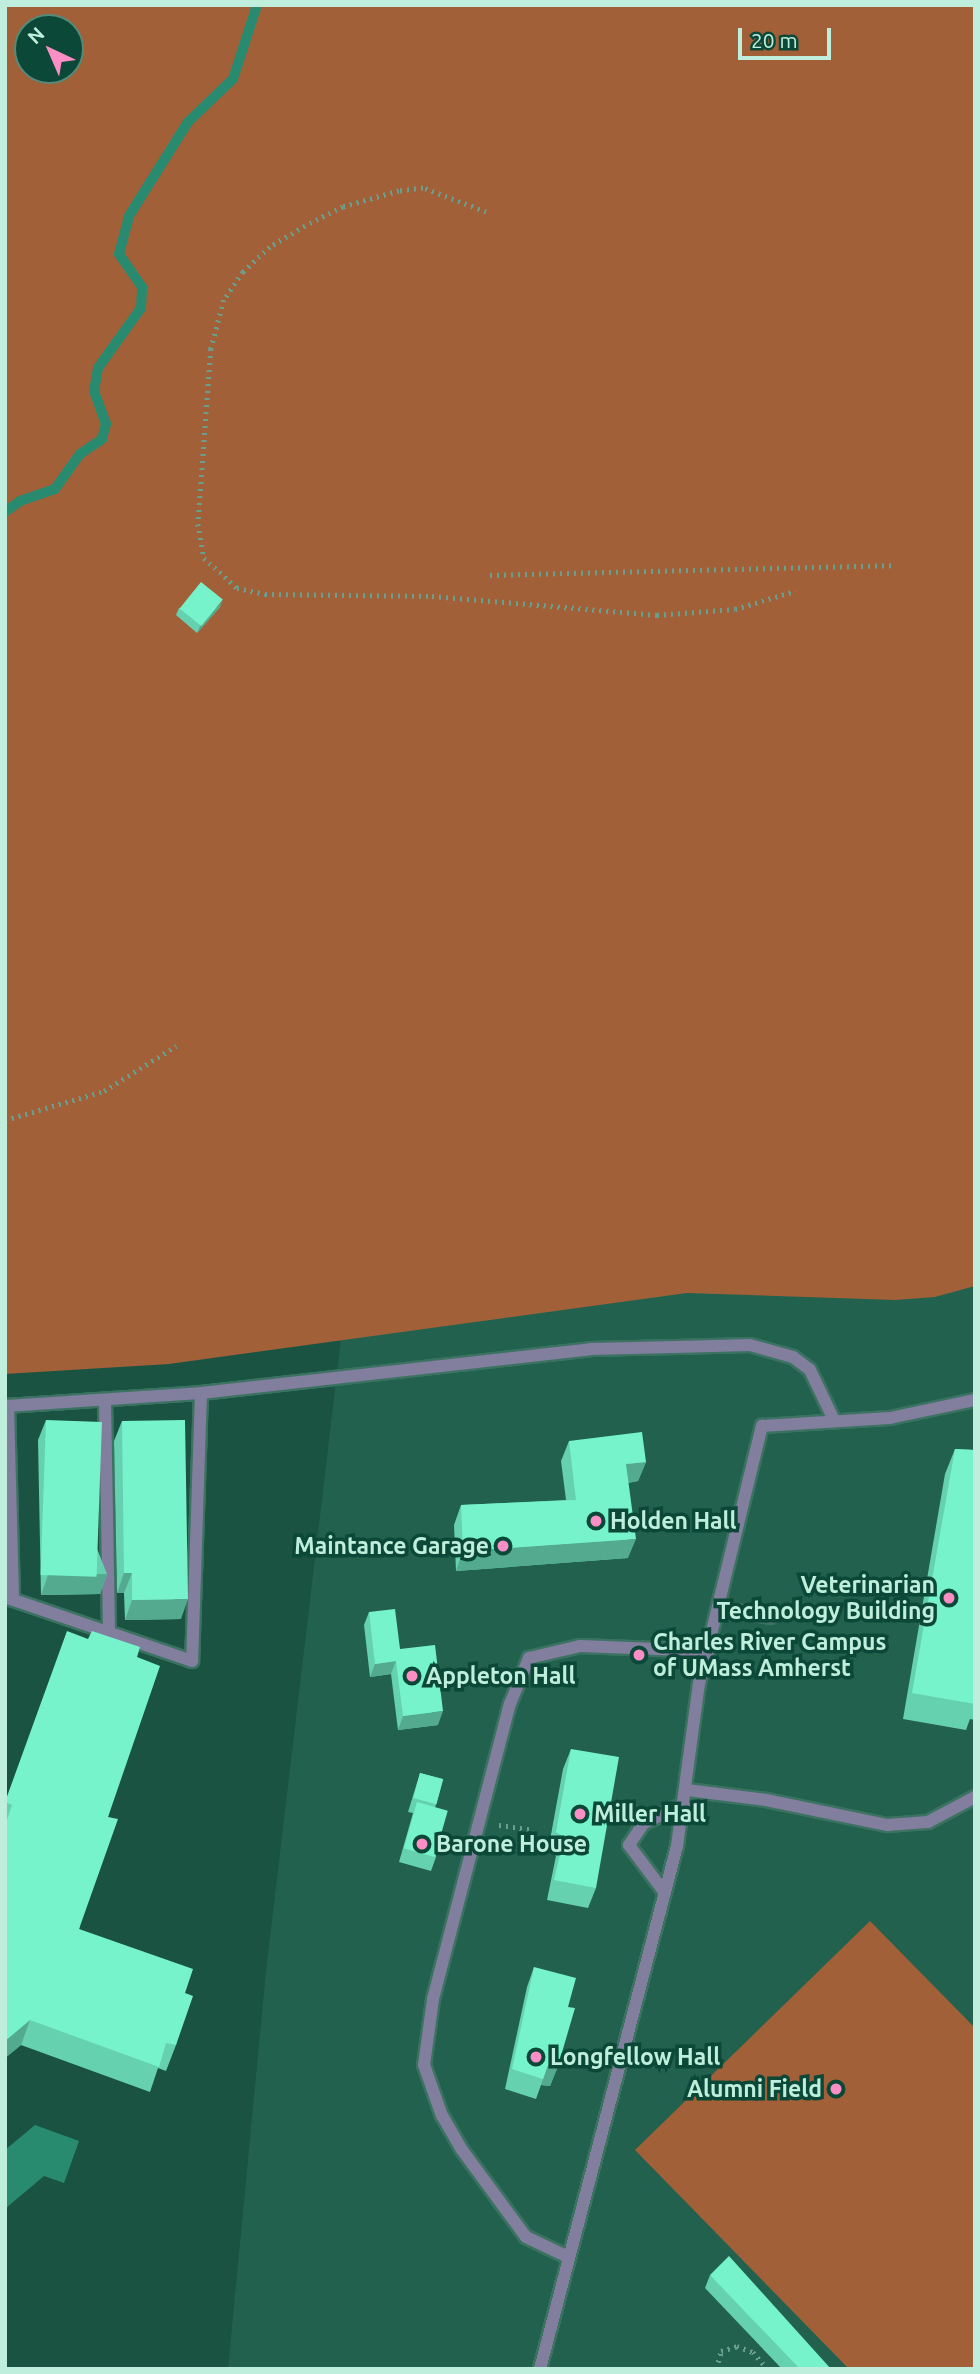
<!DOCTYPE html>
<html>
<head>
<meta charset="utf-8">
<style>
	body { margin:0 }
	#map { position:relative; width:980px; height:2374px; overflow:hidden; background:#1a5342; font-family:Ubuntu,sans-serif }
	div>[style] { position:absolute }
	.built>* { inset:0; background:#22614e }
	.green>* { inset:0; background:#a26039 }
	.water>* { inset:0; background:#288b6f }
	.stream>* { height:10px; margin:-5px; padding:0 5px; transform-origin:5px; border-radius:5px; background:#288b6f }
	.path>* { height:4.5px; margin-top:-2.25px; transform-origin:0; background:repeating-linear-gradient(90deg,#6b9f8d 0 2px,transparent 0 7px) }
	.roads { filter:drop-shadow(2px 0 #3b7261) drop-shadow(-2px 0 #3b7261) drop-shadow(0 2px #3b7261) drop-shadow(0 -2px #3b7261) }
	.service>* { height:12px; margin:-6px; padding:0 6px; transform-origin:6px; border-radius:6px; background:#817e9e }
	.wall>* { inset:0; background:#66d1af }
	.shaded-wall>* { inset:0; background:#53aa8e }
	.building>* { inset:0; background:#77f3cb; transform-origin:0 0 }
	.dots>* { width:19px; height:19px; translate:-50% -50%; box-sizing:border-box; border:4px solid #0b4837; border-radius:50% }
	span { translate:-50% -50%; white-space:nowrap; text-align:center; line-height:1.15; -webkit-text-stroke:7px #0b4837; paint-order:stroke }
	.poi-label { font-size:23px; color:#bfeedc; font-weight:700 }
	.left { translate:0 -50%; text-align:left }
	.right { translate:-100% -50%; text-align:right }
	.frame { position:absolute; inset:0; border:7px solid #bfeedc; pointer-events:none }
	.north { position:absolute; left:14px; top:14px; width:70px; height:70px; box-sizing:border-box; background:#0b4837; border:2px solid #538a79; border-radius:50%; rotate:316deg; font-size:19px; font-weight:700; line-height:28px; text-align:center; color:#bfeedc }
	.north::after { content:''; display:block; margin:auto; width:24px; height:32px; background:#fb8fc5; clip-path:polygon(50% 0,100% 100%,50% 72%,0 100%) }
	.scale { position:absolute; left:738px; top:28px; width:93px; height:32px; box-sizing:border-box; border:4px solid #bfeedc; border-top:0; padding-left:9px; font-size:21px; line-height:24px; white-space:nowrap; color:#bfeedc; -webkit-text-stroke:5px #0b4837; paint-order:stroke }
</style>
</head>
<body>
<div id="map">
	<div class="built">
		<div style="clip-path:polygon(975px 960px,975px 2369px,228px 2369px,266px 1971px,341px 1339px)"></div>
	</div>
	<div class="green">
		<div style="clip-path:polygon(evenodd,5px 5px,975px 5px,975px 1286px,935px 1297px,895px 1300px,687px 1293px,169px 1364px,5px 1374px,5px 5px,28px 28px,70px 28px,70px 70px,28px 70px,28px 28px)"></div>
		<div style="clip-path:polygon(870px 1921px,975px 2028px,975px 2369px,849px 2369px,635px 2150px)"></div>
	</div>
	<div class="water">
		<div style="clip-path:polygon(35px 2125px,79px 2141px,64px 2183px,44px 2176px,6px 2208px,5px 2150px)"></div>
	</div>
	<div class="stream">
		<div style="left:5px;top:512px;width:19px;rotate:-36deg"></div>
		<div style="left:20px;top:501px;width:37px;rotate:-19deg"></div>
		<div style="left:55px;top:489px;width:43px;rotate:-54.5deg"></div>
		<div style="left:80px;top:454px;width:27px;rotate:-34deg"></div>
		<div style="left:102px;top:439px;width:16px;rotate:-75deg"></div>
		<div style="left:106px;top:424px;width:35px;rotate:-110deg"></div>
		<div style="left:94px;top:391px;width:23px;rotate:-80deg"></div>
		<div style="left:98px;top:368px;width:74px;rotate:-54.4deg"></div>
		<div style="left:141px;top:308px;width:21px;rotate:-87deg"></div>
		<div style="left:142px;top:287px;width:40px;rotate:-124.9deg"></div>
		<div style="left:119px;top:254px;width:39px;rotate:-75deg"></div>
		<div style="left:129px;top:216px;width:111px;rotate:-57.9deg"></div>
		<div style="left:188px;top:122px;width:62px;rotate:-43.7deg"></div>
		<div style="left:233px;top:79px;width:78px;rotate:-72deg"></div>
	</div>
	<div class="path">
		<div style="left:486px;top:212px;width:67px;rotate:-159.1deg"></div>
		<div style="left:423px;top:188px;width:24px;rotate:173deg"></div>
		<div style="left:399px;top:191px;width:58px;rotate:164.1deg"></div>
		<div style="left:343px;top:207px;width:42px;rotate:153.4deg"></div>
		<div style="left:305px;top:226px;width:41px;rotate:149deg"></div>
		<div style="left:270px;top:247px;width:37px;rotate:137deg"></div>
		<div style="left:243px;top:272px;width:34px;rotate:124deg"></div>
		<div style="left:224px;top:300px;width:51px;rotate:104.9deg"></div>
		<div style="left:211px;top:349px;width:175px;rotate:94.2deg"></div>
		<div style="left:198px;top:524px;width:35px;rotate:80deg"></div>
		<div style="left:204px;top:558px;width:45px;rotate:42.3deg"></div>
		<div style="left:237px;top:588px;width:29px;rotate:12deg"></div>
		<div style="left:265px;top:594px;width:167px;rotate:0.7deg"></div>
		<div style="left:432px;top:596px;width:226px;rotate:4.8deg"></div>
		<div style="left:657px;top:615px;width:78px;rotate:-4.4deg"></div>
		<div style="left:735px;top:609px;width:63px;rotate:-16.7deg"></div>
		<div style="left:490px;top:575px;width:403px;rotate:-1.4deg"></div>
		<div style="left:5px;top:1120px;width:103px;rotate:-16.3deg"></div>
		<div style="left:104px;top:1091px;width:85px;rotate:-32deg"></div>
		<div style="left:499px;top:1825px;width:35px;rotate:8deg"></div>
		<div style="left:716px;top:2369px;width:19px;rotate:-74deg"></div>
		<div style="left:721px;top:2351px;width:17px;rotate:-17deg"></div>
		<div style="left:737px;top:2346px;width:17px;rotate:21deg"></div>
		<div style="left:753px;top:2352px;width:23px;rotate:49deg"></div>
	</div>
	<div class="roads">
		<div class="service">
			<div style="left:201px;top:1393px;width:392px;rotate:-6.4deg"></div>
			<div style="left:591px;top:1349px;width:159px;rotate:-1.4deg"></div>
			<div style="left:750px;top:1345px;width:45px;rotate:15.6deg"></div>
			<div style="left:793px;top:1357px;width:21px;rotate:37deg"></div>
			<div style="left:810px;top:1370px;width:55px;rotate:64.4deg"></div>
			<div style="left:105px;top:1400px;width:232px;rotate:89deg"></div>
			<div style="left:5px;top:1406px;width:196px;rotate:-3.8deg"></div>
			<div style="left:201px;top:1393px;width:268px;rotate:91.9deg"></div>
			<div style="left:192px;top:1661px;width:198px;rotate:-161.1deg"></div>
			<div style="left:8px;top:1406px;width:194px;rotate:88.5deg"></div>
			<div style="left:720px;top:1608px;width:51px;rotate:10.2deg"></div>
			<div style="left:687px;top:1790px;width:80px;rotate:7.2deg"></div>
			<div style="left:766px;top:1800px;width:124px;rotate:11.7deg"></div>
			<div style="left:887px;top:1825px;width:41px;rotate:-4.2deg"></div>
			<div style="left:928px;top:1822px;width:53px;rotate:-28deg"></div>
			<div style="left:665px;top:1893px;width:60px;rotate:-126.9deg"></div>
			<div style="left:629px;top:1845px;width:27px;rotate:-56deg"></div>
			<div style="left:644px;top:1823px;width:44px;rotate:-25.4deg"></div>
			<div style="left:568px;top:2257px;width:47px;rotate:-154.5deg"></div>
			<div style="left:526px;top:2237px;width:108px;rotate:-126.3deg"></div>
			<div style="left:462px;top:2150px;width:39px;rotate:-120deg"></div>
			<div style="left:442px;top:2116px;width:54px;rotate:-109.4deg"></div>
			<div style="left:424px;top:2065px;width:67px;rotate:-82.2deg"></div>
			<div style="left:433px;top:1999px;width:305px;rotate:-75.4deg"></div>
			<div style="left:510px;top:1704px;width:50px;rotate:-67.6deg"></div>
			<div style="left:529px;top:1658px;width:52px;rotate:-13.2deg"></div>
			<div style="left:580px;top:1646px;width:128px;rotate:2.2deg"></div>
			<div style="left:540px;top:2369px;width:541px;rotate:-75.32deg"></div>
			<div style="left:677px;top:1846px;width:163px;rotate:-82.3deg"></div>
			<div style="left:699px;top:1684px;width:266px;rotate:-76.3deg"></div>
			<div style="left:762px;top:1426px;width:128px;rotate:-3.6deg"></div>
			<div style="left:890px;top:1418px;width:87px;rotate:-12deg"></div>
		</div>
	</div>
	<div class="wall">
		<div style="clip-path:polygon(220px 607px,197px 633px,176px 615px,179px 608px)"></div>
		<div style="clip-path:polygon(46px 1420px,107px 1574px,100px 1594px,41px 1595px,38px 1440px)"></div>
		<div style="clip-path:polygon(122px 1421px,181px 1619px,125px 1620px,124px 1593px,117px 1593px,114px 1441px)"></div>
		<div style="clip-path:polygon(569px 1441px,646px 1462px,638px 1481px,628px 1483px,628px 1558px,456px 1571px,454px 1525px,461px 1505px,566px 1500px,561px 1461px)"></div>
		<div style="clip-path:polygon(955px 1449px,975px 1450px,975px 1720px,970px 1719px,966px 1730px,903px 1719px,945px 1474px)"></div>
		<div style="clip-path:polygon(369px 1612px,400px 1649px,438px 1725px,398px 1730px,391px 1674px,370px 1677px,364px 1625px)"></div>
		<div style="clip-path:polygon(137px 1657px,108px 1817px,79px 1929px,185px 1993px,176px 2045px,166px 2071px,158px 2068px,150px 2092px,21px 2045px,5px 2058px,5px 1802px)"></div>
		<div style="clip-path:polygon(571px 1749px,596px 1888px,588px 1908px,547px 1900px,556px 1856px,548px 1851px,563px 1769px)"></div>
		<div style="clip-path:polygon(420px 1773px,443px 1779px,435px 1808px,436px 1857px,431px 1871px,399px 1862px,413px 1813px,408px 1812px)"></div>
		<div style="clip-path:polygon(534px 1967px,568px 2007px,558px 2066px,550px 2086px,541px 2085px,536px 2099px,505px 2089px,527px 1987px)"></div>
		<div style="clip-path:polygon(710px 2275px,831px 2369px,782px 2369px,705px 2288px)"></div>
	</div>
	<div class="shaded-wall">
		<div style="clip-path:polygon(223px 600px,220px 607px,197px 633px,200px 626px)"></div>
		<div style="clip-path:polygon(646px 1462px,638px 1481px,619px 1484px,626px 1464px)"></div>
		<div style="clip-path:polygon(636px 1539px,628px 1558px,456px 1571px,463px 1551px)"></div>
		<div style="clip-path:polygon(124px 1573px,132px 1573px,124px 1593px,117px 1593px)"></div>
		<div style="clip-path:polygon(107px 1574px,100px 1594px,41px 1595px,48px 1575px)"></div>
		<div style="clip-path:polygon(188px 1599px,181px 1619px,125px 1620px,132px 1600px)"></div>
		<div style="clip-path:polygon(396px 1661px,391px 1674px,370px 1677px,375px 1664px)"></div>
		<div style="clip-path:polygon(443px 1711px,438px 1725px,398px 1730px,403px 1716px)"></div>
		<div style="clip-path:polygon(30px 2020px,21px 2045px,5px 2058px,5px 2041px)"></div>
		<div style="clip-path:polygon(548px 2065px,558px 2066px,550px 2086px,541px 2085px)"></div>
	</div>
	<div class="building">
		<div style="left:201px;top:582px;width:28px;height:34px;rotate:39deg"></div>
		<div style="left:46px;top:1420px;width:56px;height:155px;rotate:2deg"></div>
		<div style="clip-path:polygon(185px 1420px,188px 1599px,132px 1600px,132px 1573px,124px 1573px,122px 1421px)"></div>
		<div style="clip-path:polygon(642px 1432px,646px 1462px,626px 1464px,636px 1539px,463px 1551px,461px 1505px,576px 1500px,569px 1441px)"></div>
		<div style="clip-path:polygon(955px 1449px,975px 1450px,975px 1704px,912px 1693px)"></div>
		<div style="clip-path:polygon(395px 1609px,400px 1649px,435px 1645px,443px 1711px,403px 1716px,396px 1661px,375px 1664px,369px 1612px)"></div>
		<div style="clip-path:polygon(67px 1631px,88px 1639px,92px 1631px,140px 1647px,137px 1657px,160px 1666px,108px 1817px,118px 1819px,79px 1929px,193px 1969px,185px 1993px,193px 1996px,176px 2045px,166px 2043px,159px 2067px,30px 2020px,5px 2041px,5px 1826px,12px 1805px,5px 1802px)"></div>
		<div style="clip-path:polygon(571px 1749px,619px 1757px,596px 1888px,554px 1880px,564px 1837px,556px 1832px)"></div>
		<div style="left:420px;top:1773px;width:24px;height:26px;rotate:15deg"></div>
		<div style="left:417px;top:1802px;width:32px;height:48px;rotate:16deg"></div>
		<div style="clip-path:polygon(534px 1967px,576px 1978px,568px 2007px,575px 2008px,558px 2066px,548px 2065px,543px 2079px,512px 2069px)"></div>
		<div style="clip-path:polygon(729px 2256px,831px 2369px,800px 2369px,710px 2275px)"></div>
	</div>
	<div class="dots">
		<div style="left:596px;top:1521px;background:#fb8fc5"></div>
		<div style="left:503px;top:1546px;background:#fb8fc5"></div>
		<div style="left:949px;top:1598px;background:#fb8fc5"></div>
		<div style="left:639px;top:1655px;background:#fb8fc5"></div>
		<div style="left:412px;top:1676px;background:#fb8fc5"></div>
		<div style="left:580px;top:1814px;background:#fb8fc5"></div>
		<div style="left:422px;top:1844px;background:#fb8fc5"></div>
		<div style="left:536px;top:2057px;background:#fb8fc5"></div>
		<div style="left:836px;top:2089px;background:#fb8fc5"></div>
	</div>
	<div class="poi-label">
		<span class="left" style="left:610px;top:1521px">Holden Hall</span>
		<span class="right" style="left:489px;top:1546px">Maintance Garage</span>
		<span class="right" style="left:935px;top:1598px">Veterinarian<br>Technology Building</span>
		<span class="left" style="left:653px;top:1655px">Charles River Campus<br>of UMass Amherst</span>
		<span class="left" style="left:426px;top:1676px">Appleton Hall</span>
		<span class="left" style="left:594px;top:1814px">Miller Hall</span>
		<span class="left" style="left:436px;top:1844px">Barone House</span>
		<span class="left" style="left:550px;top:2057px">Longfellow Hall</span>
		<span class="right" style="left:822px;top:2089px">Alumni Field</span>
	</div>
	<div class="frame"></div>
	<div class="north">N</div>
	<div class="scale">20 m</div>
</div>
</body>
</html>
